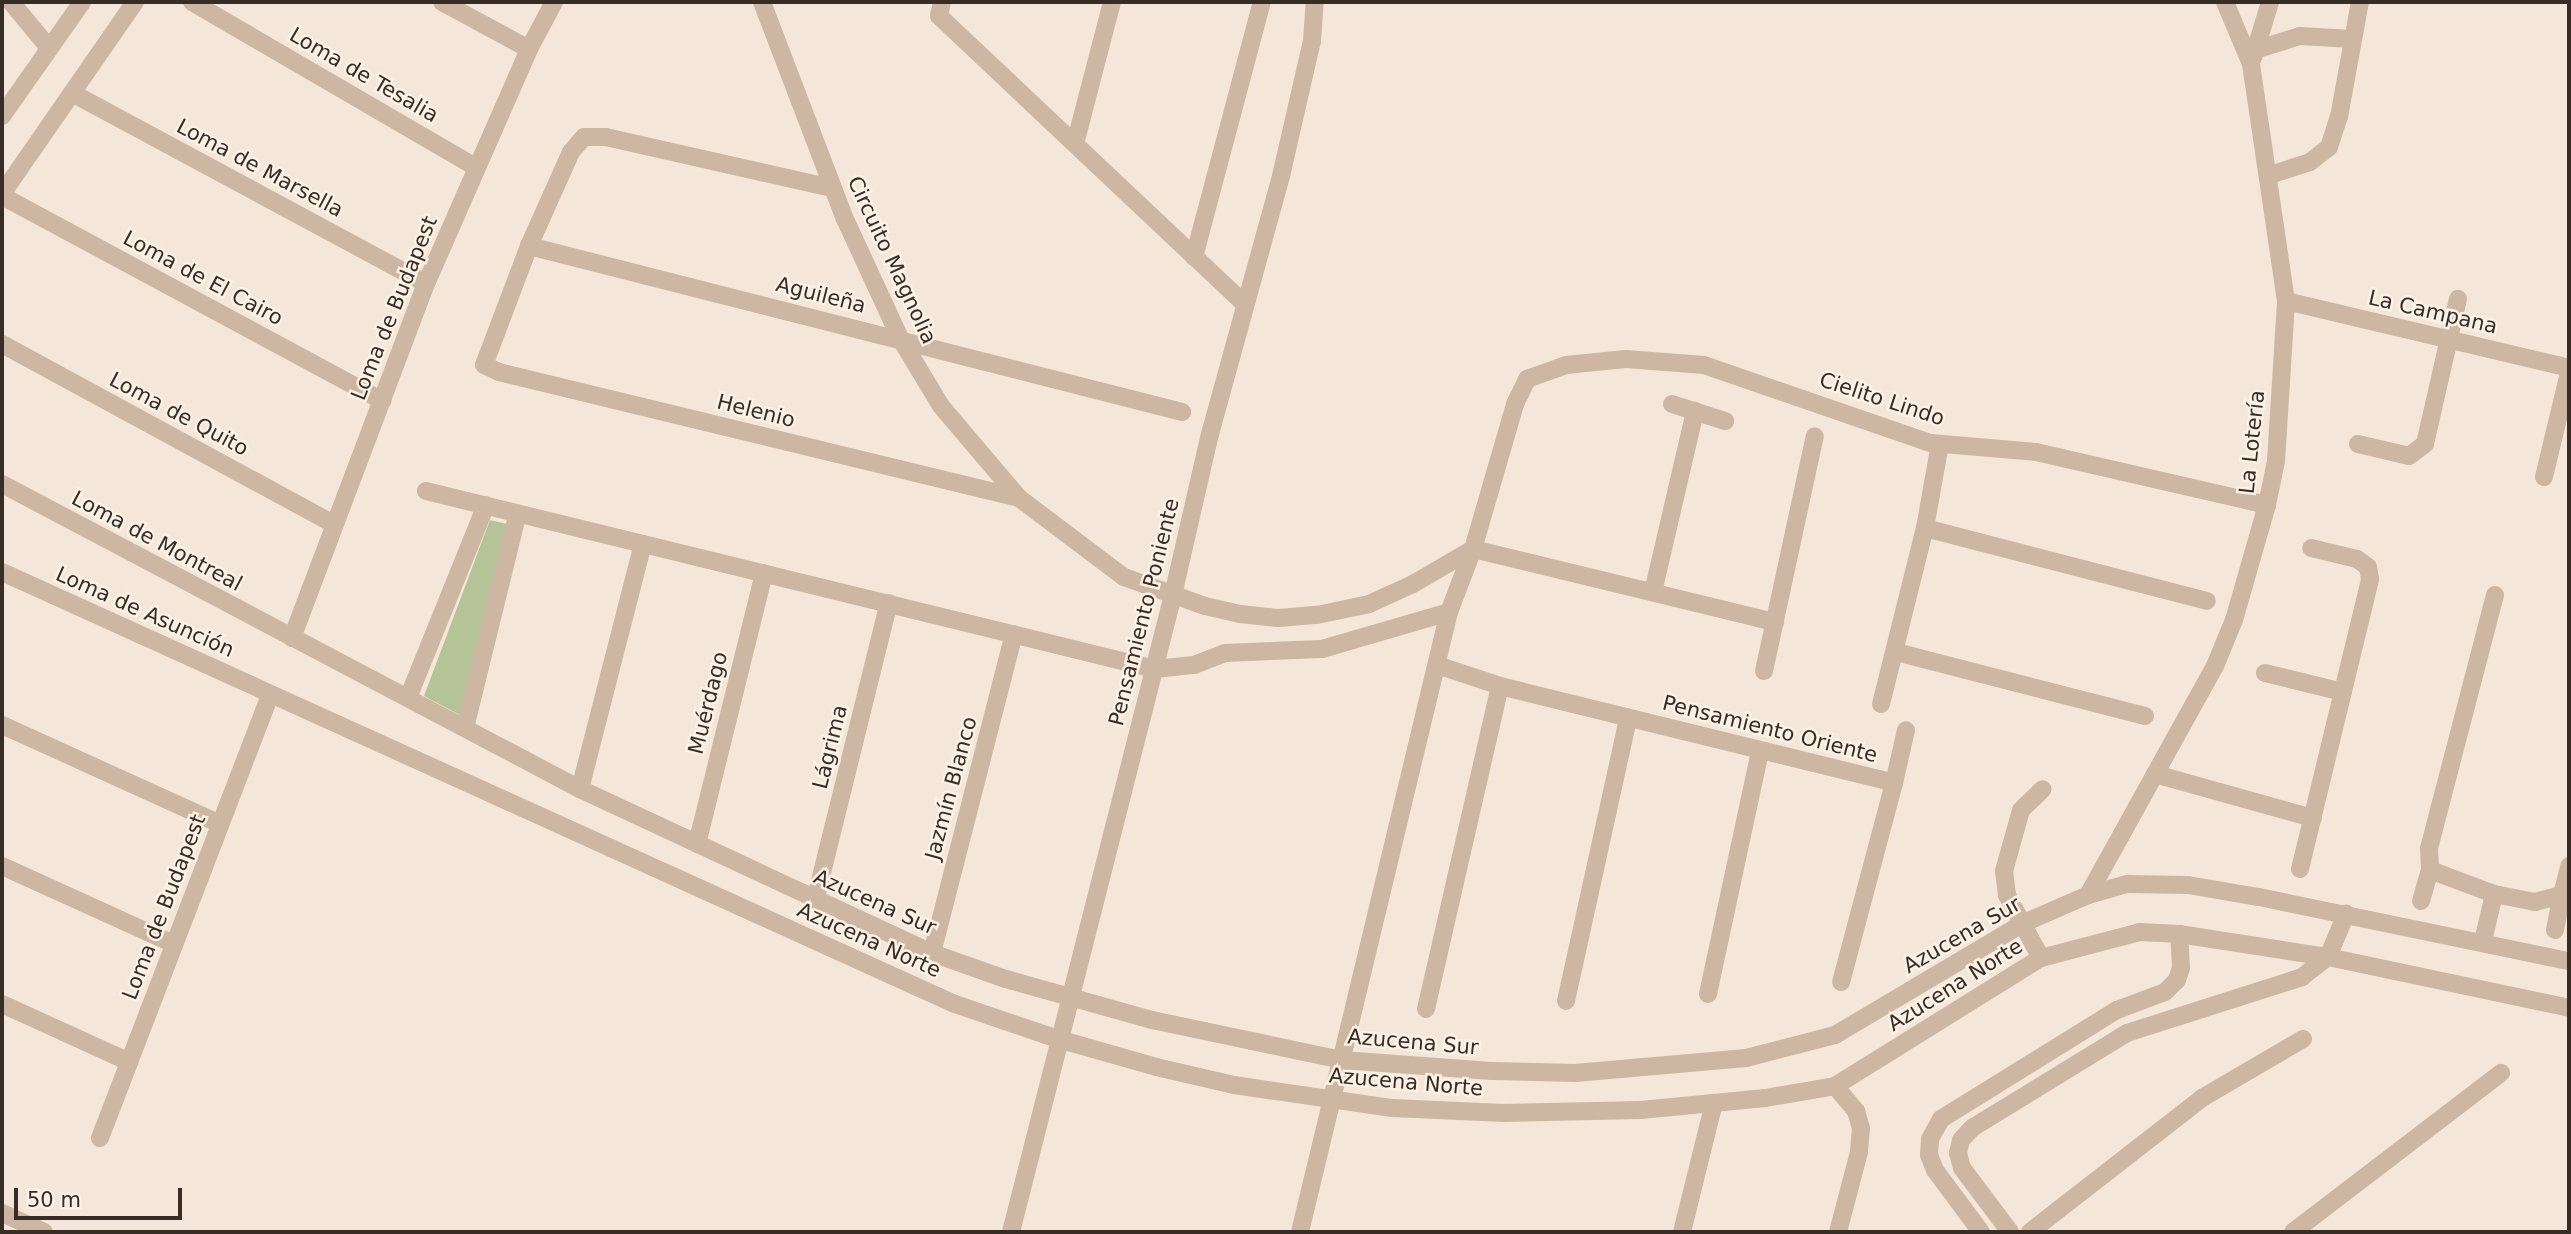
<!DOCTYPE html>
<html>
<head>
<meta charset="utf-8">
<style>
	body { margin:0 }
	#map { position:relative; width:2571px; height:1234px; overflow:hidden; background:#f4e7d9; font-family:"DejaVu Sans",sans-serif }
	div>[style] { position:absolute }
	.green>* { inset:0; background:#b5c497 }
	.minor>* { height:18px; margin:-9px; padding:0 9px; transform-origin:9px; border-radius:9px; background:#cdb7a3 }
	.tertiary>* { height:18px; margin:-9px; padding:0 9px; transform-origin:9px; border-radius:9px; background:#cdb7a3 }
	span { translate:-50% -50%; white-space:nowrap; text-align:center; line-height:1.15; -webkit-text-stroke:5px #fbf1e5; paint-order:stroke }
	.street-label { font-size:21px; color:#372c26 }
	.frame { position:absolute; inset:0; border:4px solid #372c26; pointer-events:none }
	.scale { position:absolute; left:14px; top:1188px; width:168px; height:32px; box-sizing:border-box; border:4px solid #372c26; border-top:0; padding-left:9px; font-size:21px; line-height:24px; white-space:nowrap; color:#372c26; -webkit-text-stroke:5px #fbf1e5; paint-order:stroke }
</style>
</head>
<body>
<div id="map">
	<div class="green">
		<div style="clip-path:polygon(490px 520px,507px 524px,460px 715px,424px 696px)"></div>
	</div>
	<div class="minor">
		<div style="left:11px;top:2px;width:60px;rotate:50.4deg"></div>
		<div style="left:192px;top:2px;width:328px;rotate:30.2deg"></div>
		<div style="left:442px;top:2px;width:99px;rotate:28.4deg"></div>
		<div style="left:942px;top:2px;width:14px;rotate:102deg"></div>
		<div style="left:939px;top:16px;width:420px;rotate:43.3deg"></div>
		<div style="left:2255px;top:50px;width:47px;rotate:-17.3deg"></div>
		<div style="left:2300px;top:36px;width:52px;rotate:3.3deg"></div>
		<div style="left:2253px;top:58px;width:59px;rotate:-73.1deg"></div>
		<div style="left:72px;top:93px;width:402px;rotate:28.3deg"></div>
		<div style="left:1075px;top:144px;width:147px;rotate:-75.4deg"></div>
		<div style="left:2270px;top:175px;width:42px;rotate:-18deg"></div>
		<div style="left:2310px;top:162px;width:24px;rotate:-38deg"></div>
		<div style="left:2329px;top:147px;width:32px;rotate:-72deg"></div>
		<div style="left:2339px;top:117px;width:117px;rotate:-79.7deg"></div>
		<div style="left:832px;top:188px;width:232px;rotate:-167.3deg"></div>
		<div style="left:606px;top:137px;width:22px;rotate:180deg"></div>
		<div style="left:584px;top:137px;width:20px;rotate:131deg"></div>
		<div style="left:571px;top:152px;width:103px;rotate:114.1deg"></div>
		<div style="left:529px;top:246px;width:127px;rotate:110.7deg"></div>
		<div style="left:484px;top:365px;width:17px;rotate:25deg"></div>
		<div style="left:499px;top:372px;width:535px;rotate:13.62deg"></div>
		<div style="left:2px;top:196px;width:432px;rotate:28.3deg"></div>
		<div style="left:529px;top:246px;width:674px;rotate:14.26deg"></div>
		<div style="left:1194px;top:257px;width:264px;rotate:-75.1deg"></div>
		<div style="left:2286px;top:301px;width:291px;rotate:13.3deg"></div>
		<div style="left:2px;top:344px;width:378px;rotate:28.5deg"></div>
		<div style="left:1527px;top:379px;width:41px;rotate:-19.7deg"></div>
		<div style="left:1566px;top:365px;width:60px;rotate:-5.7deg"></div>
		<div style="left:1626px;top:359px;width:78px;rotate:4.4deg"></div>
		<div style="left:1704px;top:365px;width:240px;rotate:19deg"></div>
		<div style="left:1931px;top:443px;width:105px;rotate:4.9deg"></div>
		<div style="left:2036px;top:452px;width:237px;rotate:12.9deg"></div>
		<div style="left:1672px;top:404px;width:56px;rotate:17.8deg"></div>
		<div style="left:2358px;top:444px;width:52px;rotate:13.2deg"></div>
		<div style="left:2409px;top:456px;width:20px;rotate:-37deg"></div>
		<div style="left:2425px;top:444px;width:149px;rotate:-77.2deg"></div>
		<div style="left:2544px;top:477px;width:107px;rotate:-76.5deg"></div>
		<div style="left:426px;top:491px;width:750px;rotate:13.72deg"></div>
		<div style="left:1925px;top:528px;width:291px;rotate:14.5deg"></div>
		<div style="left:1473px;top:549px;width:311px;rotate:13.6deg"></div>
		<div style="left:1653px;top:592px;width:186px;rotate:-76.9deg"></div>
		<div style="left:1173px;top:595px;width:165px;rotate:-77.1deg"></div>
		<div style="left:1210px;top:434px;width:268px;rotate:-74.6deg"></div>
		<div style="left:1281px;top:176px;width:139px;rotate:-77.1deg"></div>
		<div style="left:1312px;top:41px;width:39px;rotate:-86deg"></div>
		<div style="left:2495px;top:595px;width:262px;rotate:104.6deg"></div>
		<div style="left:2429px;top:849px;width:21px;rotate:87deg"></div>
		<div style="left:2430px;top:870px;width:68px;rotate:20.6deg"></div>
		<div style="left:2494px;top:894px;width:42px;rotate:11deg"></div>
		<div style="left:2535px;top:902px;width:28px;rotate:-15deg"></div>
		<div style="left:2562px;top:895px;width:30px;rotate:-76deg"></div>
		<div style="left:292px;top:638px;width:379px;rotate:-69.3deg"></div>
		<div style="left:426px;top:284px;width:257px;rotate:-66.3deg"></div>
		<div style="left:529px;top:49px;width:53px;rotate:-62deg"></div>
		<div style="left:1896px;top:652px;width:257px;rotate:14.4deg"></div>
		<div style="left:1437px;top:665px;width:66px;rotate:18.4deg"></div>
		<div style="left:1500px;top:686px;width:406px;rotate:13.8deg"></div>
		<div style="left:1894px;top:783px;width:206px;rotate:104.9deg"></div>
		<div style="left:1764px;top:671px;width:240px;rotate:-77.8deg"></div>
		<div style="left:2265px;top:673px;width:80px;rotate:13.7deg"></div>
		<div style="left:408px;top:698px;width:208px;rotate:-68deg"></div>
		<div style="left:1881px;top:704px;width:181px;rotate:-76deg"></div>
		<div style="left:1925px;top:528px;width:85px;rotate:-79.9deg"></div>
		<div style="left:2px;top:725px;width:239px;rotate:24.4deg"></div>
		<div style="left:465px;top:728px;width:221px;rotate:-76.2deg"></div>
		<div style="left:2155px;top:774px;width:164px;rotate:15.6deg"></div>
		<div style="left:1894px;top:783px;width:54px;rotate:-77.2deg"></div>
		<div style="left:580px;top:789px;width:253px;rotate:-75.6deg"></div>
		<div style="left:697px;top:844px;width:279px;rotate:-76.1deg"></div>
		<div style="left:2px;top:866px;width:189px;rotate:24.4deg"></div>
		<div style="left:2300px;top:869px;width:298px;rotate:-76.4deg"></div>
		<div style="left:2370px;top:579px;width:12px;rotate:-99deg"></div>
		<div style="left:2368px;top:567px;width:14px;rotate:-144deg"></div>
		<div style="left:2357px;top:559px;width:47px;rotate:-166.6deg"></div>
		<div style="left:2088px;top:895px;width:262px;rotate:-61deg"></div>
		<div style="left:2215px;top:666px;width:50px;rotate:-67.6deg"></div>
		<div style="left:2234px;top:620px;width:120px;rotate:-74deg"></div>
		<div style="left:2267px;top:505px;width:45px;rotate:-78.4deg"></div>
		<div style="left:2276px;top:461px;width:160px;rotate:-86.4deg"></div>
		<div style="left:2286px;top:301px;width:240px;rotate:-98.4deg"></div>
		<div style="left:2251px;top:64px;width:67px;rotate:-112.8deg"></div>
		<div style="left:815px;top:901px;width:307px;rotate:-76.1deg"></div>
		<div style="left:2421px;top:901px;width:32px;rotate:-74deg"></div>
		<div style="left:2555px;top:930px;width:36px;rotate:-79deg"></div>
		<div style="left:2483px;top:941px;width:48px;rotate:-76.8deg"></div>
		<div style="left:932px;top:953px;width:329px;rotate:-75.6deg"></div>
		<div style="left:2328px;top:957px;width:47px;rotate:-67.3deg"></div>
		<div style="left:2041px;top:958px;width:72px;rotate:-118.4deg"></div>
		<div style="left:2007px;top:895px;width:24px;rotate:-97deg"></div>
		<div style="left:2004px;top:871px;width:63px;rotate:-74.4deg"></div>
		<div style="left:2021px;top:810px;width:30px;rotate:-44deg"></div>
		<div style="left:1708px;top:994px;width:248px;rotate:-77.9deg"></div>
		<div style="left:1566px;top:1001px;width:290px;rotate:-77.6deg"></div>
		<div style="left:2px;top:1004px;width:140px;rotate:24.5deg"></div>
		<div style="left:1426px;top:1009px;width:331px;rotate:-77.1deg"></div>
		<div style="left:1835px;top:1086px;width:33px;rotate:50deg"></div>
		<div style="left:1856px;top:1111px;width:18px;rotate:74deg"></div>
		<div style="left:1861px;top:1128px;width:24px;rotate:95deg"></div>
		<div style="left:1859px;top:1152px;width:83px;rotate:104.7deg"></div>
		<div style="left:100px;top:1138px;width:475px;rotate:-69deg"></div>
		<div style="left:2px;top:1213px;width:46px;rotate:24.3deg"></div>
		<div style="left:1682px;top:1232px;width:133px;rotate:-76.1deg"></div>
		<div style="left:2030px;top:1232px;width:218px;rotate:-37.9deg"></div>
		<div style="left:2202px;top:1098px;width:117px;rotate:-30.3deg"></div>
		<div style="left:2293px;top:1232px;width:262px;rotate:-37.4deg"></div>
	</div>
	<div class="tertiary">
		<div style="left:762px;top:2px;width:232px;rotate:69.1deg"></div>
		<div style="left:845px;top:219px;width:131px;rotate:65.2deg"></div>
		<div style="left:900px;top:338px;width:79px;rotate:58.9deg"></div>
		<div style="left:941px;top:406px;width:121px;rotate:49.7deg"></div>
		<div style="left:1019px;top:498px;width:131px;rotate:37deg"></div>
		<div style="left:1124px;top:577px;width:86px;rotate:19.7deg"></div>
		<div style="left:1205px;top:606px;width:36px;rotate:13deg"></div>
		<div style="left:1240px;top:614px;width:39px;rotate:6deg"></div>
		<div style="left:1279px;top:618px;width:38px;rotate:-5deg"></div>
		<div style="left:1317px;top:615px;width:53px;rotate:-11.9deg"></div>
		<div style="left:1369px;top:604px;width:48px;rotate:-24.4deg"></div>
		<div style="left:1413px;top:584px;width:69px;rotate:-30.3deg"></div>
		<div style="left:2px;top:116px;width:139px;rotate:-54.9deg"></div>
		<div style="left:2px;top:194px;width:234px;rotate:-55.3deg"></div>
		<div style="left:2px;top:484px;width:654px;rotate:27.82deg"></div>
		<div style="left:580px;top:789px;width:388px;rotate:25deg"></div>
		<div style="left:932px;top:953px;width:78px;rotate:19.4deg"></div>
		<div style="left:1006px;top:979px;width:152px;rotate:15.7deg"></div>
		<div style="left:1152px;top:1020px;width:194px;rotate:11.9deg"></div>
		<div style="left:1342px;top:1060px;width:150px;rotate:4.2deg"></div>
		<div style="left:1492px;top:1071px;width:83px;rotate:1.4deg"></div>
		<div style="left:1575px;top:1073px;width:172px;rotate:-5deg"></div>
		<div style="left:1746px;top:1058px;width:92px;rotate:-14.5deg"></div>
		<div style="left:1835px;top:1035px;width:220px;rotate:-30.7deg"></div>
		<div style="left:2024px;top:923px;width:70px;rotate:-23.6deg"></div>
		<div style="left:2088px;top:895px;width:41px;rotate:-15.8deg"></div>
		<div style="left:2127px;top:884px;width:61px;rotate:0.9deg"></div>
		<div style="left:2188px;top:885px;width:72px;rotate:9.6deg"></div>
		<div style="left:2259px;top:897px;width:317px;rotate:11.7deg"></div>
		<div style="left:2px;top:572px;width:1046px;rotate:24.39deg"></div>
		<div style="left:955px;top:1004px;width:109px;rotate:18.8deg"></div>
		<div style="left:1058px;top:1039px;width:102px;rotate:15.9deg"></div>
		<div style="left:1156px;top:1067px;width:80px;rotate:13deg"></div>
		<div style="left:1234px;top:1085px;width:160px;rotate:8.3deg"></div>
		<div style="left:1392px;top:1108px;width:112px;rotate:2.6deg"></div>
		<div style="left:1504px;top:1113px;width:137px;rotate:-1.3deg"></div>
		<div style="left:1641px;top:1110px;width:125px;rotate:-5.5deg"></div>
		<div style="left:1765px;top:1098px;width:71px;rotate:-9.7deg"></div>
		<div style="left:1835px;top:1086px;width:243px;rotate:-31.9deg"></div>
		<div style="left:2041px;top:958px;width:102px;rotate:-14.7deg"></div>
		<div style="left:2140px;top:932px;width:39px;rotate:3deg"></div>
		<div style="left:2179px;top:934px;width:151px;rotate:8.8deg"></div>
		<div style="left:2328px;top:957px;width:246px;rotate:11.9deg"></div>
		<div style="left:1155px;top:669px;width:39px;rotate:-6deg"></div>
		<div style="left:1194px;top:665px;width:33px;rotate:-21deg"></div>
		<div style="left:1225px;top:653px;width:97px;rotate:-2.4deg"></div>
		<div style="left:1322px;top:649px;width:132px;rotate:-16.2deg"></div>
		<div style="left:1011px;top:1232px;width:657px;rotate:-75.73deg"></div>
		<div style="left:1300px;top:1232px;width:638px;rotate:-76.49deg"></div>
		<div style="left:1449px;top:612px;width:67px;rotate:-69.1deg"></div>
		<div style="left:1473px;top:549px;width:151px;rotate:-73.8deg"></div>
		<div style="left:1515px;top:404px;width:28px;rotate:-64deg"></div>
		<div style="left:1981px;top:1232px;width:77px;rotate:-126.6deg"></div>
		<div style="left:1935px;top:1170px;width:16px;rotate:-112deg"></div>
		<div style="left:1929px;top:1155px;width:16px;rotate:-86deg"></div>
		<div style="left:1930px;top:1139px;width:23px;rotate:-61deg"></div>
		<div style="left:1941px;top:1119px;width:207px;rotate:-31.8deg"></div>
		<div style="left:2117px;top:1010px;width:51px;rotate:-20.6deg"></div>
		<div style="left:2165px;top:992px;width:17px;rotate:-45deg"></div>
		<div style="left:2177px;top:980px;width:13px;rotate:-72deg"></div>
		<div style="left:2181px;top:968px;width:34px;rotate:-93deg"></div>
		<div style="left:2010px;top:1232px;width:80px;rotate:-126.9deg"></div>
		<div style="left:1962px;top:1168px;width:16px;rotate:-105deg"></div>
		<div style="left:1958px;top:1153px;width:13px;rotate:-77deg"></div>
		<div style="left:1961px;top:1140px;width:16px;rotate:-47deg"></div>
		<div style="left:1972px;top:1128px;width:182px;rotate:-31.5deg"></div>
		<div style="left:2127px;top:1033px;width:184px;rotate:-17.7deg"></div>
		<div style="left:2302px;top:977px;width:33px;rotate:-38deg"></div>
	</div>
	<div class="street-label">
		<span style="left:364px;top:75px;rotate:30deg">Loma de Tesalia</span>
		<span style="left:260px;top:168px;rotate:28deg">Loma de Marsella</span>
		<span style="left:892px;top:260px;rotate:65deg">Circuito Magnolia</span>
		<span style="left:203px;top:278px;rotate:28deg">Loma de El Cairo</span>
		<span style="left:821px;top:295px;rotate:14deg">Aguileña</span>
		<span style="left:394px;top:308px;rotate:-68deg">Loma de Budapest</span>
		<span style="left:2433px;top:312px;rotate:13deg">La Campana</span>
		<span style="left:1882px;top:399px;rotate:18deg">Cielito Lindo</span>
		<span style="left:756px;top:411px;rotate:14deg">Helenio</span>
		<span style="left:179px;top:414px;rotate:28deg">Loma de Quito</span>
		<span style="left:2252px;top:442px;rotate:-84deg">La Lotería</span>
		<span style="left:157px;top:541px;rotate:28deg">Loma de Montreal</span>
		<span style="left:145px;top:612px;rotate:24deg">Loma de Asunción</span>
		<span style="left:1144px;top:612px;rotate:-76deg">Pensamiento Poniente</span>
		<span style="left:708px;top:703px;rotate:-76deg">Muérdago</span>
		<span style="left:1770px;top:729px;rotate:14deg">Pensamiento Oriente</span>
		<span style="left:830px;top:747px;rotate:-76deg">Lágrima</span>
		<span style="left:951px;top:788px;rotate:-75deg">Jazmín Blanco</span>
		<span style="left:875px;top:902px;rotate:24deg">Azucena Sur</span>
		<span style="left:164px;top:907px;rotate:-69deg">Loma de Budapest</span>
		<span style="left:1962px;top:935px;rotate:-30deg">Azucena Sur</span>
		<span style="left:869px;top:940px;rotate:24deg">Azucena Norte</span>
		<span style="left:1955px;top:985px;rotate:-32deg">Azucena Norte</span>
		<span style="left:1413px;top:1042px;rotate:5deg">Azucena Sur</span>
		<span style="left:1406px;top:1082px;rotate:5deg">Azucena Norte</span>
	</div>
	<div class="frame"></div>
	<div class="scale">50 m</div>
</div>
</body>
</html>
